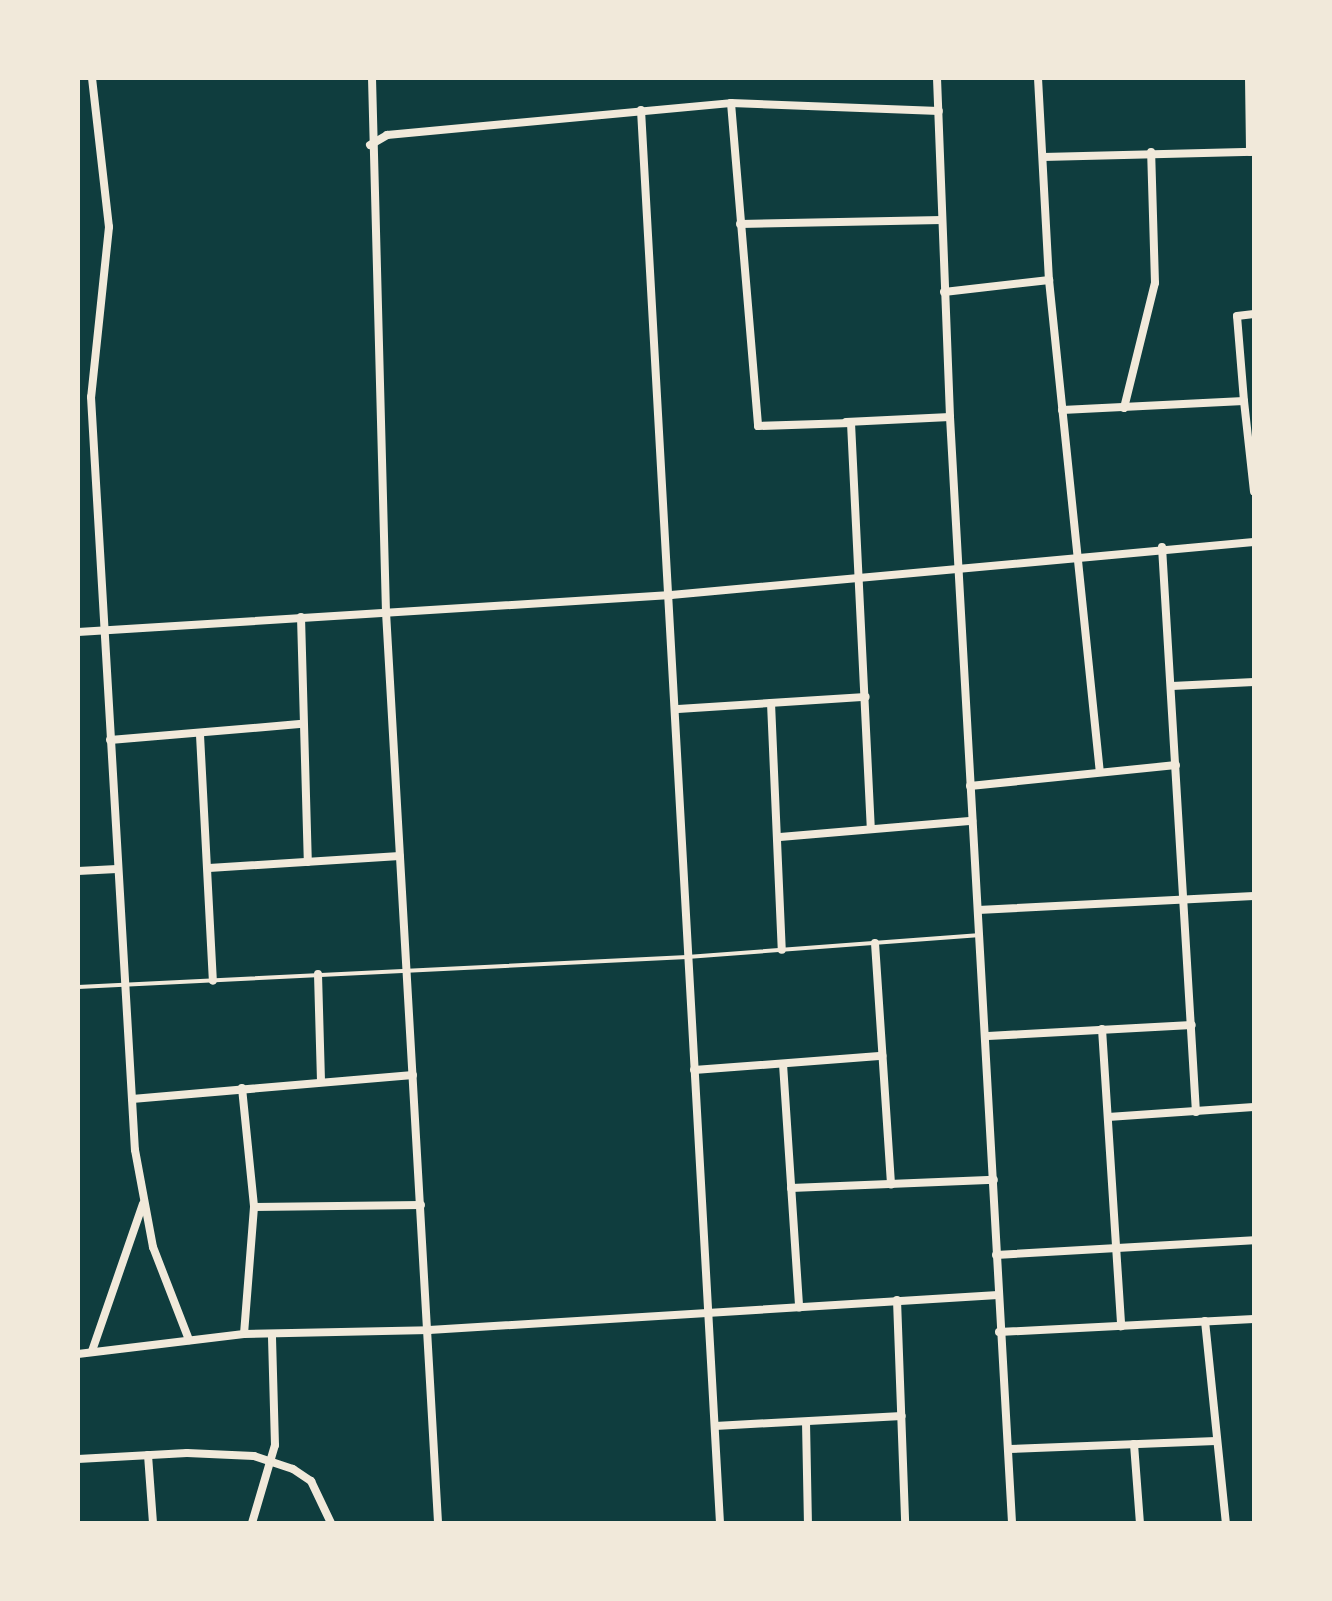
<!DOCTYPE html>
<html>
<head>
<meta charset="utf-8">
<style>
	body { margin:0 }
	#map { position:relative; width:1332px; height:1601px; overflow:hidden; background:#0f3d3e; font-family:Quicksand,sans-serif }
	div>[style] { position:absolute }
	.service>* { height:4px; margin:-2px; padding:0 2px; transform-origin:2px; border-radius:2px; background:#f1e9da }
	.minor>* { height:8px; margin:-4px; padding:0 4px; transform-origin:4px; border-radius:4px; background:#f1e9da }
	span { translate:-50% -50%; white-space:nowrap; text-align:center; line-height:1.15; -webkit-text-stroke:6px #f1e9da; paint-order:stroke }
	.frame { position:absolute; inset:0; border:80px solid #f1e9da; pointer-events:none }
</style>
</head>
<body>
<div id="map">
	<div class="service">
		<div style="left:78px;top:987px;width:610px;rotate:-2.82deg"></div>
		<div style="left:687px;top:957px;width:291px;rotate:-4.3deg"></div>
	</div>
	<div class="minor">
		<div style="left:92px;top:78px;width:150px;rotate:83.5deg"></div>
		<div style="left:109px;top:227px;width:171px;rotate:96deg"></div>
		<div style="left:91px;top:397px;width:754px;rotate:86.66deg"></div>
		<div style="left:135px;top:1150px;width:99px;rotate:79.5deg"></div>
		<div style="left:153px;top:1247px;width:100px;rotate:68.8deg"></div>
		<div style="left:372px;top:78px;width:534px;rotate:88.5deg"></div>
		<div style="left:386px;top:612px;width:912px;rotate:86.73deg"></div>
		<div style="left:937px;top:78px;width:339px;rotate:87.8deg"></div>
		<div style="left:950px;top:417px;width:1108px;rotate:86.79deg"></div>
		<div style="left:1038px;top:78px;width:202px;rotate:86.9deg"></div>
		<div style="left:1049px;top:280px;width:494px;rotate:84.1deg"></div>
		<div style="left:1249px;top:78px;width:74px;rotate:89.2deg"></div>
		<div style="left:731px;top:103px;width:324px;rotate:85.2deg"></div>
		<div style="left:758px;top:426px;width:93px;rotate:-1.8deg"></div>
		<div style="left:851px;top:423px;width:406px;rotate:87.2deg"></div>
		<div style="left:641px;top:110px;width:1415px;rotate:86.8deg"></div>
		<div style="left:370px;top:145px;width:20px;rotate:-30deg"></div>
		<div style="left:387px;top:135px;width:345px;rotate:-5.3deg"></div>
		<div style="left:731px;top:103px;width:208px;rotate:2.2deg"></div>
		<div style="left:1043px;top:157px;width:211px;rotate:-1.4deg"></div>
		<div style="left:740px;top:224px;width:202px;rotate:-1.1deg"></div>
		<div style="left:944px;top:292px;width:106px;rotate:-6.5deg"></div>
		<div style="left:1244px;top:401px;width:91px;rotate:83.7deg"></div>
		<div style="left:1124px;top:408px;width:129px;rotate:-76.1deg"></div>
		<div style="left:1155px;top:283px;width:131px;rotate:-91.7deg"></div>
		<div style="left:1062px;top:410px;width:182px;rotate:-2.8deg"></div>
		<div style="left:1244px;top:401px;width:85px;rotate:-94.7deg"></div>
		<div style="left:1237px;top:316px;width:17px;rotate:-7deg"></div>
		<div style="left:846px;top:422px;width:104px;rotate:-2.8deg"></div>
		<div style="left:1162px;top:547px;width:566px;rotate:86.56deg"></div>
		<div style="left:301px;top:617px;width:245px;rotate:88.4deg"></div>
		<div style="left:78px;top:632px;width:594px;rotate:-3.57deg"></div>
		<div style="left:671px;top:595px;width:585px;rotate:-5.19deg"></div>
		<div style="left:1172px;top:686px;width:82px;rotate:-2.8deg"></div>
		<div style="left:771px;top:703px;width:247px;rotate:87.5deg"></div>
		<div style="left:678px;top:709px;width:188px;rotate:-3.7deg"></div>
		<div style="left:200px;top:735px;width:246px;rotate:87deg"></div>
		<div style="left:110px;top:740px;width:193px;rotate:-4.8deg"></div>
		<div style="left:970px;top:786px;width:207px;rotate:-5.8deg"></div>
		<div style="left:780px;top:837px;width:193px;rotate:-4.8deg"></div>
		<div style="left:209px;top:868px;width:191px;rotate:-3.6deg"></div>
		<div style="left:78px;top:871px;width:39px;rotate:-3deg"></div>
		<div style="left:978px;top:910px;width:276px;rotate:-2.9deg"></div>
		<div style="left:875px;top:943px;width:242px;rotate:86.2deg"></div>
		<div style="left:318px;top:974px;width:107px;rotate:88.4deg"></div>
		<div style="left:1102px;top:1029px;width:298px;rotate:86.3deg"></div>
		<div style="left:988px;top:1036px;width:204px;rotate:-3.1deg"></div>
		<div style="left:783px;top:1064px;width:244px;rotate:86.2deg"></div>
		<div style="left:694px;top:1070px;width:189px;rotate:-4.3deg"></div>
		<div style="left:242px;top:1088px;width:120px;rotate:84.2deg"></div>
		<div style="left:254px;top:1207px;width:127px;rotate:94.5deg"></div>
		<div style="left:132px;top:1099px;width:282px;rotate:-4.9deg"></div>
		<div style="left:1108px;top:1117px;width:146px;rotate:-3.9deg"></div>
		<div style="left:791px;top:1188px;width:203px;rotate:-2.3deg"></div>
		<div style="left:254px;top:1207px;width:167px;rotate:-0.7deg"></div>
		<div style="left:996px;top:1255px;width:258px;rotate:-3.3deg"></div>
		<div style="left:897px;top:1300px;width:223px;rotate:87.9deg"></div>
		<div style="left:1205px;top:1321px;width:203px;rotate:84.1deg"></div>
		<div style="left:999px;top:1332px;width:255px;rotate:-2.9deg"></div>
		<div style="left:92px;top:1351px;width:156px;rotate:-70.9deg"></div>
		<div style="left:78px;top:1354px;width:167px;rotate:-6.9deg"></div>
		<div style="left:244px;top:1334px;width:185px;rotate:-1.2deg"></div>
		<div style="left:429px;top:1330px;width:570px;rotate:-3.52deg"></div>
		<div style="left:806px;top:1422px;width:101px;rotate:88.9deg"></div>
		<div style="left:715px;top:1426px;width:187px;rotate:-3.1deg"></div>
		<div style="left:1134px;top:1444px;width:79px;rotate:85.7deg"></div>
		<div style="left:1009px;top:1449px;width:207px;rotate:-2.2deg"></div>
		<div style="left:148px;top:1455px;width:68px;rotate:85.8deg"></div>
		<div style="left:78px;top:1459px;width:109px;rotate:-3.2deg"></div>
		<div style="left:187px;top:1453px;width:67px;rotate:2.6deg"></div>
		<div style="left:254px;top:1456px;width:41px;rotate:18.4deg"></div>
		<div style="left:293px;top:1469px;width:22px;rotate:34deg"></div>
		<div style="left:311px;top:1481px;width:47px;rotate:64.5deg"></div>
		<div style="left:252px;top:1523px;width:81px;rotate:-73.6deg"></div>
		<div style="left:275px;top:1445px;width:109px;rotate:-91.6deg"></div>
	</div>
	<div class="frame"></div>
</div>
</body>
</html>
